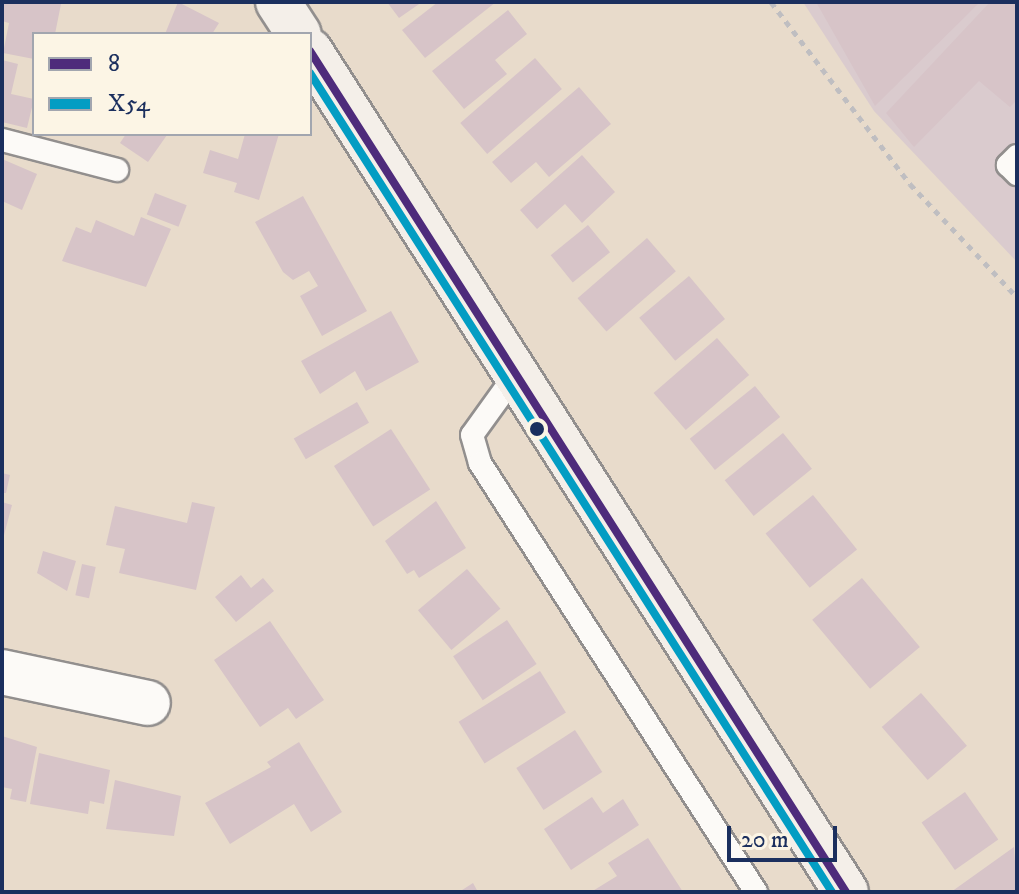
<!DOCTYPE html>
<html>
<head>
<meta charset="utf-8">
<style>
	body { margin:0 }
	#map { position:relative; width:1019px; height:894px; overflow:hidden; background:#e8dbcb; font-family:"IM FELL DW Pica",serif }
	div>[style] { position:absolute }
	.industrial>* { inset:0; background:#dacbce }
	.building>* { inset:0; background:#d7c4c8; transform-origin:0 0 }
	.path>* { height:5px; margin-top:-2.5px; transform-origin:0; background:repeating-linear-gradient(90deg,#bfbec1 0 6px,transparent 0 12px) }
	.roads { filter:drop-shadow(2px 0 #928f8e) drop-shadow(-2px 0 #928f8e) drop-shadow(0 2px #928f8e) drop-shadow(0 -2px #928f8e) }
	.service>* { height:22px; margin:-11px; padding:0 11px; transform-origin:11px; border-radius:11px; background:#fcfaf7 }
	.minor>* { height:44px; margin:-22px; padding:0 22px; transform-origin:22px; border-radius:22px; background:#fcfaf7 }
	.secondary>* { height:44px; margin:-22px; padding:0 22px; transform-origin:22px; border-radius:22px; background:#f4efe9 }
	.bus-1>* { height:8px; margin:-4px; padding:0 4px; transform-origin:4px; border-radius:4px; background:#4e2b7b }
	.bus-2>* { height:8px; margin:-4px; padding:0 4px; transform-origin:4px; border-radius:4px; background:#039dc3 }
	.dots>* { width:22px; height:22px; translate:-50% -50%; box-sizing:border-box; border:4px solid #fcf5e5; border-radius:50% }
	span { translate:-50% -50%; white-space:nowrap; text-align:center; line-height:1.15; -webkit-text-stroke:7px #fcf5e5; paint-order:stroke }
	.frame { position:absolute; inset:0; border:4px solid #1b2f5e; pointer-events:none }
	.legend { position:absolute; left:32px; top:32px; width:280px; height:104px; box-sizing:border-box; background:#fcf5e5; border:2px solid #a2a6af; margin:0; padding:10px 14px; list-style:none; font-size:24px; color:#1b2f5e }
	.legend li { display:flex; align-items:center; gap:16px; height:40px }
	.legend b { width:40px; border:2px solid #a2a6af }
	.scale { position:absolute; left:727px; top:826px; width:110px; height:36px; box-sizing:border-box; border:4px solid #1b2f5e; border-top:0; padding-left:10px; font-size:24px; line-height:28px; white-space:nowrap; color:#1b2f5e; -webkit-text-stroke:6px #fcf5e5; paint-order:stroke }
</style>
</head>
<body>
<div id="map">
	<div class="industrial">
		<div style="clip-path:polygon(803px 2px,1017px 2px,1017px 262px,874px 111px)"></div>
	</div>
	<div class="building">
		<div style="clip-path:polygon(2px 2px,61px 4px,55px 34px,34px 34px,34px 59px,3px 53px,9px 23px,2px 21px)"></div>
		<div style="clip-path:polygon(178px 2px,219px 23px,212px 34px,165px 34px)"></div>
		<div style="clip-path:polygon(387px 2px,422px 2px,399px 18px)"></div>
		<div style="clip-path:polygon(438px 2px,496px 2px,425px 58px,402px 30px)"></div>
		<div style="clip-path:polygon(816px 2px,980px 2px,875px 106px)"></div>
		<div style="clip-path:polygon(990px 2px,1017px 2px,1017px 100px,1010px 107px,979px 81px,914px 147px,886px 113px)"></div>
		<div style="clip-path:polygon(508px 10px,527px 34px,495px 60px,507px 74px,464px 109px,432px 71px)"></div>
		<div style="left:535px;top:58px;width:41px;height:99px;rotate:49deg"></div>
		<div style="clip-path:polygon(2px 60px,18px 64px,11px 94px,34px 99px,27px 128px,2px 122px)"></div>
		<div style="clip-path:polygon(579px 87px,611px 124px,549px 177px,536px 162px,511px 183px,492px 162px)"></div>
		<div style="clip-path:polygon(126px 134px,165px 134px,167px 135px,148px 162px,120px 143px)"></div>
		<div style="clip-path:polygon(245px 134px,279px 134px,259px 200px,234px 192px,237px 183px,203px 173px,210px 150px,238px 159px)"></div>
		<div style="clip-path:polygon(582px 155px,615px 192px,582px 223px,565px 204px,537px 229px,520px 210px)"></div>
		<div style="clip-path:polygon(2px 159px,37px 174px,22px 210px,2px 201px)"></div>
		<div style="left:155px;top:193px;width:34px;height:23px;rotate:21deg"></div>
		<div style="clip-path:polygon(303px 196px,367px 311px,322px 336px,300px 296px,318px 286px,309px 271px,293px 280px,283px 272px,255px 222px)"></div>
		<div style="clip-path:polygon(141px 217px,171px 229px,146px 287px,62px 261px,76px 227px,91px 233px,96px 220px,134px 236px)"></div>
		<div style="left:588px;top:225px;width:35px;height:48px;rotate:51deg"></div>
		<div style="left:647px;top:238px;width:44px;height:92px;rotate:49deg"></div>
		<div style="left:689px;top:276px;width:56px;height:65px;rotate:50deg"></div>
		<div style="clip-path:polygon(391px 311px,419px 362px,366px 391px,355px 371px,320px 394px,301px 361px)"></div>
		<div style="left:717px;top:338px;width:49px;height:84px;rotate:49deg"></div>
		<div style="left:755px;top:386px;width:40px;height:84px;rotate:51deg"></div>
		<div style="left:357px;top:402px;width:24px;height:73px;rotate:60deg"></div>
		<div style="left:391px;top:429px;width:72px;height:68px;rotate:57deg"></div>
		<div style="left:783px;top:433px;width:46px;height:75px;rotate:51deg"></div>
		<div style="clip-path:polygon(2px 473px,10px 475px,6px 493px,2px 493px)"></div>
		<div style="left:813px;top:495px;width:70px;height:61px;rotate:51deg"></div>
		<div style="clip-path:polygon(436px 501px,466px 548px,419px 578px,414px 570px,407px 574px,385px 541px)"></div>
		<div style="clip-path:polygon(2px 502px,12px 505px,3px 539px,2px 538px)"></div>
		<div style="clip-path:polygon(192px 502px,215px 507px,196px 590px,119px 573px,125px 549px,106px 545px,115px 506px,187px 523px)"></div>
		<div style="clip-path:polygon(43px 551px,76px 561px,67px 591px,37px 573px)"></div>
		<div style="left:82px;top:564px;width:14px;height:32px;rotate:12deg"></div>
		<div style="left:467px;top:569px;width:52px;height:64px;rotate:50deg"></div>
		<div style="clip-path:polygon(241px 575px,251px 588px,263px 578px,274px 591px,236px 622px,215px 597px)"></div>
		<div style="left:862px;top:578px;width:90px;height:65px;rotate:50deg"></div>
		<div style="left:507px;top:620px;width:53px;height:65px;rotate:56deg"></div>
		<div style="clip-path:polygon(270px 621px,324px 700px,296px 719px,288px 708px,260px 727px,214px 660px)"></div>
		<div style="left:540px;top:671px;width:49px;height:96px;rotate:58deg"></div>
		<div style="left:921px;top:693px;width:70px;height:52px;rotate:49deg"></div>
		<div style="left:575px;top:730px;width:50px;height:70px;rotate:57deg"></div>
		<div style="clip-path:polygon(2px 736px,37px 747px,26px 802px,10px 799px,12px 789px,2px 787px)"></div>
		<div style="clip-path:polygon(299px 742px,342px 812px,311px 832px,294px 804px,230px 844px,205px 803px,271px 767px,267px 762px)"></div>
		<div style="clip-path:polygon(39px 753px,110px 770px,104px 804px,90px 801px,88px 814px,30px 804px)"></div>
		<div style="clip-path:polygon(115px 780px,181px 796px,174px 836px,106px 829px)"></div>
		<div style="left:965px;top:792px;width:58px;height:53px;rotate:55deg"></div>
		<div style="clip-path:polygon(592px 797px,603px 813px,623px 799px,639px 825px,571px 870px,544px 829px)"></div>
		<div style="clip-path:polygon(648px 838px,683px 892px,591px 892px,617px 876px,608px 863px)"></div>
		<div style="clip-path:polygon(1014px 847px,1017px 892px,951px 892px)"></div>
		<div style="clip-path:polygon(473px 883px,478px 892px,459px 892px)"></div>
	</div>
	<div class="path">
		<div style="left:771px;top:2px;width:229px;rotate:52.6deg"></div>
		<div style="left:910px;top:184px;width:156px;rotate:46.6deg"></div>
	</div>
	<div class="roads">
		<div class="service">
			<div style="left:2px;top:140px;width:119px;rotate:14.6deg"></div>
			<div style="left:1017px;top:156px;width:13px;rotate:135deg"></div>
			<div style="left:1008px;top:165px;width:13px;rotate:45deg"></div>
			<div style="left:516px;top:374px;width:75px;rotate:125.8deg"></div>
			<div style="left:472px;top:435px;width:29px;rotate:74deg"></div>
			<div style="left:480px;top:463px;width:510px;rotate:57.24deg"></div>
		</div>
		<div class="minor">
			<div style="left:2px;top:672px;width:149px;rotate:12deg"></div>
		</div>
		<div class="secondary">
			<div style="left:278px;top:2px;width:38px;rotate:57deg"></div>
			<div style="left:310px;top:51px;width:997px;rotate:57.49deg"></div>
		</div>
	</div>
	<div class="bus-1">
		<div style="left:310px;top:51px;width:997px;rotate:57.49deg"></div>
	</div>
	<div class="bus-2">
		<div style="left:310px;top:73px;width:971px;rotate:57.49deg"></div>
	</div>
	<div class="dots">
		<div style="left:537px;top:429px;background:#1b2f5e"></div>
	</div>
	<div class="frame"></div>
	<ul class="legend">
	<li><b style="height:10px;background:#4e2b7b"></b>8</li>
	<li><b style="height:10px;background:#039dc3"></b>X54</li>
	</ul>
	<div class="scale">20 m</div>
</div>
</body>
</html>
